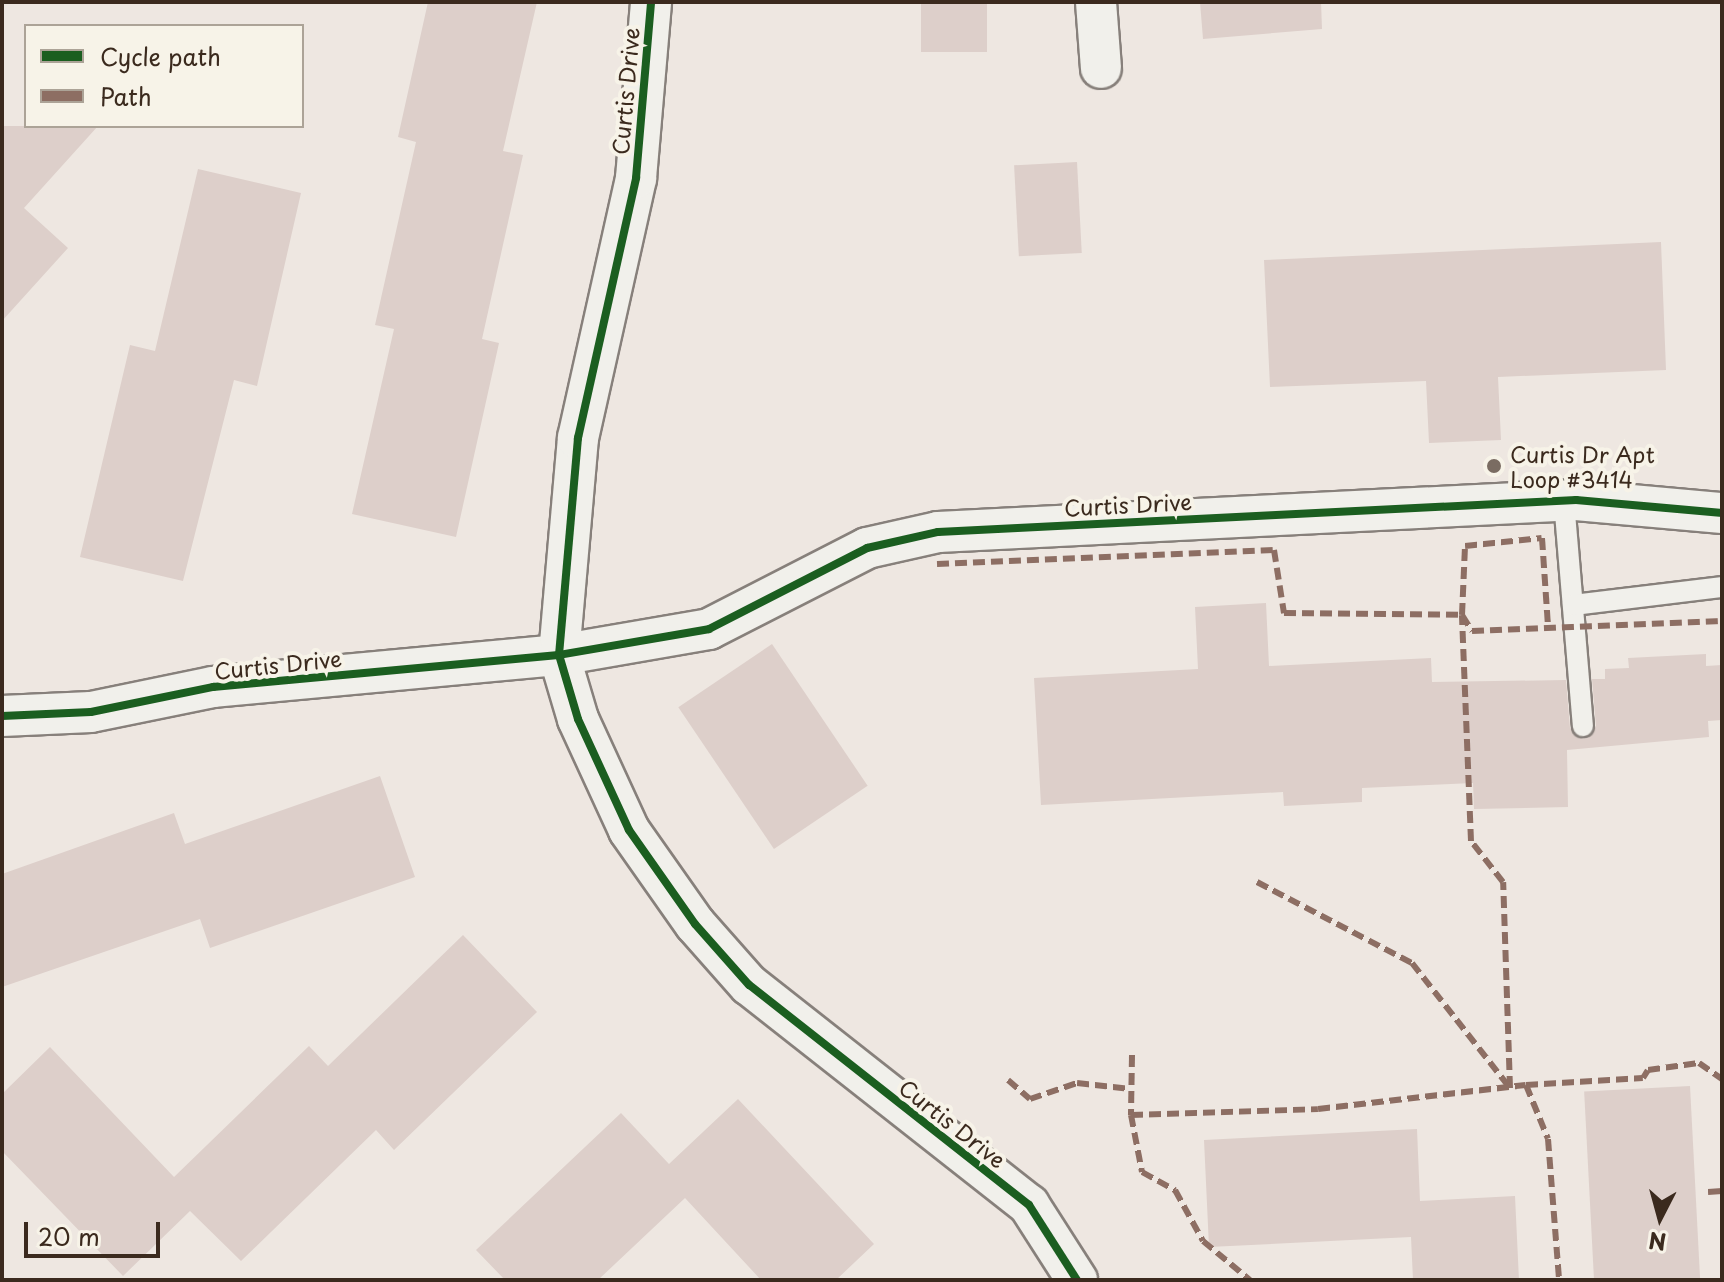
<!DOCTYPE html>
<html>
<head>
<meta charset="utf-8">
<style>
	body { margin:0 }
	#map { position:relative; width:1724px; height:1282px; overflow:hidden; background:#eee7e1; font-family:"Playpen Sans",sans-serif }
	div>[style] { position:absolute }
	.building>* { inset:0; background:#ddcfca; transform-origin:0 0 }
	.roads { filter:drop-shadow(2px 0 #87807b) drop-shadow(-2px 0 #87807b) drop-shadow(0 2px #87807b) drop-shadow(0 -2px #87807b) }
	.service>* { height:20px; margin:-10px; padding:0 10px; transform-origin:10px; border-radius:10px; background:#f1f0eb }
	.minor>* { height:40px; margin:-20px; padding:0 20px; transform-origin:20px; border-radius:20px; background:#f1f0eb }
	.quiet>* { height:6px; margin-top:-3px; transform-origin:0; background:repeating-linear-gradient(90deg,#8d6e63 0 12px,transparent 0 18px) }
	.cycleway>* { height:8px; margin:-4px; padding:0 4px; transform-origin:4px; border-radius:4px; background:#1b5e20 }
	.dots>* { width:22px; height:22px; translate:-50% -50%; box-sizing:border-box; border:4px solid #f7f3e8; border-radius:50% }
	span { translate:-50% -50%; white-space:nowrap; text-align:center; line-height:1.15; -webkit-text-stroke:8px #f7f3e8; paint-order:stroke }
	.street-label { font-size:22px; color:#3b2a1e }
	.poi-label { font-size:22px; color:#3b2a1e }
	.left { translate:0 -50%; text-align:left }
	.frame { position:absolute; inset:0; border:4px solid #3b2a1e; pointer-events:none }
	.legend { position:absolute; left:24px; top:24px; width:280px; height:104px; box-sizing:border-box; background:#f7f3e8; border:2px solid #aca397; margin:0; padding:10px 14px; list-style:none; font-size:24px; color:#3b2a1e }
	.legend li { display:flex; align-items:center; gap:16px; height:40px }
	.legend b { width:40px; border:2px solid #aca397 }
	.north { position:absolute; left:1620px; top:1178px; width:80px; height:80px; -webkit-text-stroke:6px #f7f3e8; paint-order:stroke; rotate:186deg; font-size:22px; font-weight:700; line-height:32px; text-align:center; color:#3b2a1e }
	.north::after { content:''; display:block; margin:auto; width:28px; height:36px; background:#3b2a1e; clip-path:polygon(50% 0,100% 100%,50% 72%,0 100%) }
	.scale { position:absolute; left:24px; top:1222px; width:136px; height:36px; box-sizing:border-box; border:4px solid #3b2a1e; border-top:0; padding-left:10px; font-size:24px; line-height:28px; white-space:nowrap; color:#3b2a1e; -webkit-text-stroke:6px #f7f3e8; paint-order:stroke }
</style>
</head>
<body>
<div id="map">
	<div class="building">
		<div style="clip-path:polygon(428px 2px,537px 2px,503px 151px,523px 155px,482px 339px,499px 343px,456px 537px,352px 514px,394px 329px,375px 325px,416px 142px,398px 137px)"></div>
		<div style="left:921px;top:2px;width:66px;height:50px"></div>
		<div style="clip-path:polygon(1200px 2px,1321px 2px,1322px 29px,1203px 39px)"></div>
		<div style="clip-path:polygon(2px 126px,98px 126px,24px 208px,68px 248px,2px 321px)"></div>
		<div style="left:1077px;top:162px;width:91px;height:63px;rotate:87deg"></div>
		<div style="clip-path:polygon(198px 169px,301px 193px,257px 386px,234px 380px,183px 581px,80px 557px,130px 345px,155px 351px)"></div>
		<div style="clip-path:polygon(1661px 242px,1666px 370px,1498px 377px,1501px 440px,1429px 443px,1426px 381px,1270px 387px,1264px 260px)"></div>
		<div style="clip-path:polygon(1266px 603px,1269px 666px,1431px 658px,1432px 682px,1566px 680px,1570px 728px,1583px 739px,1596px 726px,1592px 679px,1605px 679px,1605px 669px,1629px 668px,1628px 658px,1706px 654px,1706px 666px,1722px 665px,1722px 720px,1708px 721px,1709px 737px,1567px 750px,1568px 807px,1474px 809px,1473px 783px,1362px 788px,1362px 802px,1284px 806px,1283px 792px,1041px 805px,1034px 678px,1198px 669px,1195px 607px)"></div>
		<div style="left:772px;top:644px;width:171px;height:113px;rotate:56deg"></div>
		<div style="clip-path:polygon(380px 776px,415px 877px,210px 948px,200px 919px,2px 987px,2px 874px,174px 813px,185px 844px)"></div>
		<div style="clip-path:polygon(463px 935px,537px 1012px,394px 1150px,376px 1130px,241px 1261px,190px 1211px,123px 1276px,2px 1151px,2px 1094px,50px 1047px,174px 1177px,309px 1046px,328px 1066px)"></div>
		<div style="left:1690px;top:1086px;width:194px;height:106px;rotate:87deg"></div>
		<div style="clip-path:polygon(738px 1099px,874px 1244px,836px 1280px,761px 1280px,685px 1198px,598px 1280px,505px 1280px,476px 1250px,621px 1113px,669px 1164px)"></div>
		<div style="clip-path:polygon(1417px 1129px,1420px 1201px,1515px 1196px,1519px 1280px,1413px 1280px,1411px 1237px,1209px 1247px,1204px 1140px)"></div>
	</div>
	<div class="roads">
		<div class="service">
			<div style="left:1564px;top:501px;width:226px;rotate:85.2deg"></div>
			<div style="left:1573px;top:605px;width:150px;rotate:-6.9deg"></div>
		</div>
		<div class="minor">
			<div style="left:1096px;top:2px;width:66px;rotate:85.7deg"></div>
			<div style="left:2px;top:716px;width:89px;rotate:-2.6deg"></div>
			<div style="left:91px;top:712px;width:125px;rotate:-11.6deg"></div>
			<div style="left:213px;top:687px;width:347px;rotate:-5.3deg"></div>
			<div style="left:559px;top:655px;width:218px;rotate:-85deg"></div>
			<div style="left:578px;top:438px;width:266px;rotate:-77.4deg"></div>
			<div style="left:636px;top:178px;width:177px;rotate:-85.1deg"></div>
			<div style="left:1077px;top:1280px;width:89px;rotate:-122.6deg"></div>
			<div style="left:1029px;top:1205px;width:356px;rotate:-141.8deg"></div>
			<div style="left:749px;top:985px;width:81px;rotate:-131.5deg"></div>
			<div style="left:695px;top:924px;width:115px;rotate:-125.1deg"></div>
			<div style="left:629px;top:830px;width:122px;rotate:-114.7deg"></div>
			<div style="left:578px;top:719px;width:67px;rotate:-106.5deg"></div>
			<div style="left:559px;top:655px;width:152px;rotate:-9.8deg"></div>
			<div style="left:709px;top:629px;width:178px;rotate:-27.1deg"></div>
			<div style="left:867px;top:548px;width:73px;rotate:-12.7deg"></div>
			<div style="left:938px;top:532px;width:639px;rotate:-2.87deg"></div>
			<div style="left:1576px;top:500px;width:147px;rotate:5.1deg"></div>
		</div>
	</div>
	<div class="quiet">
		<div style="left:937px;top:564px;width:337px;rotate:-2.4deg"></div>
		<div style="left:1274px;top:550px;width:64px;rotate:81deg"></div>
		<div style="left:1284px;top:613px;width:178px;rotate:0.6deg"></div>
		<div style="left:1462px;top:615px;width:69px;rotate:-87.5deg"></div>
		<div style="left:1465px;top:546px;width:77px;rotate:-5.9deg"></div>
		<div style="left:1542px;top:538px;width:89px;rotate:86.1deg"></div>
		<div style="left:1257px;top:882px;width:175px;rotate:27.6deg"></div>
		<div style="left:1412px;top:963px;width:159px;rotate:51.9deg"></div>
		<div style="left:1132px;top:1055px;width:60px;rotate:91deg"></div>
		<div style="left:1131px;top:1115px;width:58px;rotate:79.1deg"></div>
		<div style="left:1142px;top:1172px;width:38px;rotate:29deg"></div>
		<div style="left:1175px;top:1190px;width:58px;rotate:61.2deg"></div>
		<div style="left:1203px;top:1241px;width:61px;rotate:39.7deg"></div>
		<div style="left:1008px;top:1080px;width:29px;rotate:41deg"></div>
		<div style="left:1030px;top:1099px;width:50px;rotate:-18.8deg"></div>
		<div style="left:1077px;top:1083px;width:54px;rotate:6.3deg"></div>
		<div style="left:1526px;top:1085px;width:117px;rotate:-3.4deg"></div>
		<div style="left:1643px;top:1078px;width:9px;rotate:-58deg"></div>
		<div style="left:1648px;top:1070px;width:51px;rotate:-7.8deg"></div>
		<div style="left:1699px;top:1063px;width:28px;rotate:35deg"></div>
		<div style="left:1510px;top:1088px;width:206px;rotate:-91.9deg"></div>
		<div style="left:1503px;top:882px;width:52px;rotate:-128deg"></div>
		<div style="left:1471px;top:841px;width:226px;rotate:-92.3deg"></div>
		<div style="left:1462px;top:615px;width:19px;rotate:58deg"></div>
		<div style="left:1472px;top:631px;width:250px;rotate:-2.3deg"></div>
		<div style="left:1131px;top:1115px;width:187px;rotate:-1.8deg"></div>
		<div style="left:1318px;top:1109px;width:209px;rotate:-6.6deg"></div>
		<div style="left:1526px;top:1085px;width:58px;rotate:67.8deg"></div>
		<div style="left:1548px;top:1139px;width:141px;rotate:85.5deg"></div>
		<div style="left:1708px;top:1192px;width:14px;rotate:-4deg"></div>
	</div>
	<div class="cycleway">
		<div style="left:2px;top:716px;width:89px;rotate:-2.6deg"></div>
		<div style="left:91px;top:712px;width:125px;rotate:-11.6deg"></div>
		<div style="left:213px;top:687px;width:347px;rotate:-5.3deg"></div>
		<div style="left:559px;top:655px;width:218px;rotate:-85deg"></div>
		<div style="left:578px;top:438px;width:266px;rotate:-77.4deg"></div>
		<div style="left:636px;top:178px;width:177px;rotate:-85.1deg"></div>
		<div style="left:1077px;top:1280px;width:89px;rotate:-122.6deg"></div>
		<div style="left:1029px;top:1205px;width:356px;rotate:-141.8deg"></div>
		<div style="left:749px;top:985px;width:81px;rotate:-131.5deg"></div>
		<div style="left:695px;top:924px;width:115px;rotate:-125.1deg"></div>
		<div style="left:629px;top:830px;width:122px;rotate:-114.7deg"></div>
		<div style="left:578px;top:719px;width:67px;rotate:-106.5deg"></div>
		<div style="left:559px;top:655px;width:152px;rotate:-9.8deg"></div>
		<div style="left:709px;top:629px;width:178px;rotate:-27.1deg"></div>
		<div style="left:867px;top:548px;width:73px;rotate:-12.7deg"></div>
		<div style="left:938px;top:532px;width:639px;rotate:-2.87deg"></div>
		<div style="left:1576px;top:500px;width:147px;rotate:5.1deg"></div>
	</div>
	<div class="dots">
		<div style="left:1494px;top:466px;background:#7a6c62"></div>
	</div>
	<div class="street-label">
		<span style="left:625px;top:91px;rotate:-85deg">Curtis Drive</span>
		<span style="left:1128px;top:504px;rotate:-3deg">Curtis Drive</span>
		<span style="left:278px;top:664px;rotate:-6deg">Curtis Drive</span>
		<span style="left:953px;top:1123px;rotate:38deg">Curtis Drive</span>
	</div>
	<div class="poi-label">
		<span class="left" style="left:1510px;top:466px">Curtis Dr Apt<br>Loop #3414</span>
	</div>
	<div class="frame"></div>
	<ul class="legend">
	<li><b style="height:10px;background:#1b5e20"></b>Cycle path</li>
	<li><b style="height:10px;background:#8d6e63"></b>Path</li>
	</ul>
	<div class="north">N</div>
	<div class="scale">20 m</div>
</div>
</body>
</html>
